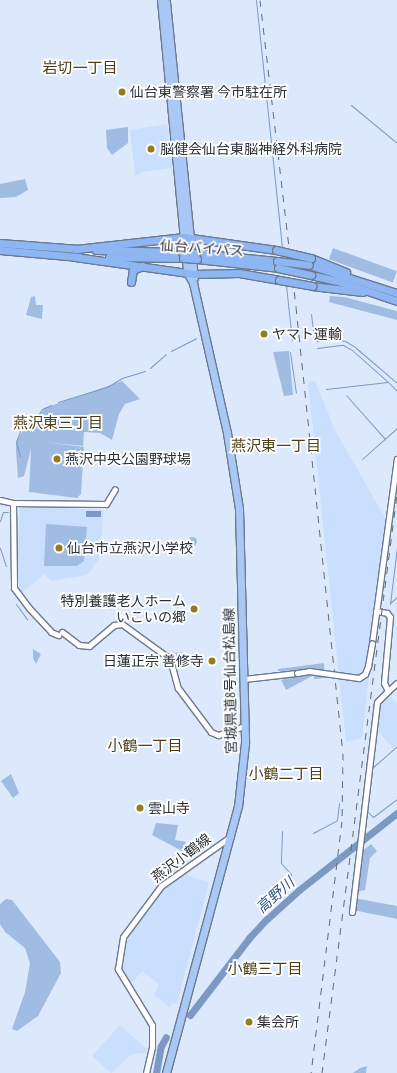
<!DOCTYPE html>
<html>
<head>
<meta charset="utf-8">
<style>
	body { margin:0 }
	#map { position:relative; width:397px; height:1073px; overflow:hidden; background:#dce9fc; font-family:"PT Sans Narrow","Noto Sans JP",sans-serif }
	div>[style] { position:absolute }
	.built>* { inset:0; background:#cadffd }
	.green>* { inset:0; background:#a1bce2; transform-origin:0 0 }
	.round { border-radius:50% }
	.water>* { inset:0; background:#7d99c2; transform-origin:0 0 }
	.stream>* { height:1px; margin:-0.5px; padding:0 0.5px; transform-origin:0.5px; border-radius:0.5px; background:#7d99c2 }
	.river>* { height:7px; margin:-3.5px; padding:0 3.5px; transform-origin:3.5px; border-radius:3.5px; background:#7d99c2 }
	.roads { filter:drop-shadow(1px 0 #6b798e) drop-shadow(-1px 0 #6b798e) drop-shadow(0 1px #6b798e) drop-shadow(0 -1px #6b798e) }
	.tertiary>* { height:5px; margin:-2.5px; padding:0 2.5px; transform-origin:2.5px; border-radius:2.5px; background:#fff }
	.primary>* { height:7px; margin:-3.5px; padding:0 3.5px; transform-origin:3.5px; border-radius:3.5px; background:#aac8f5 }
	.trunk>* { height:7px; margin:-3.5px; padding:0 3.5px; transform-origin:3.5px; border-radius:3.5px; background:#8eb6f2 }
	.rail>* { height:1px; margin-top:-0.5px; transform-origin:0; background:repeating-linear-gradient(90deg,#626a76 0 7px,transparent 0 14px) }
	.bridges { filter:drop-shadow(1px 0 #6b798e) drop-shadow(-1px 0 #6b798e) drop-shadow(0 1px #6b798e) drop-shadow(0 -1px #6b798e) }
	.tertiary-bridge>* { height:5px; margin:-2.5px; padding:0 2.5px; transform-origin:2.5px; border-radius:2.5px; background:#fff }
	.trunk-bridge>* { height:7px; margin:-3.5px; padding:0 3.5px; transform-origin:3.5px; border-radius:3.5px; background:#8eb6f2 }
	.dots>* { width:11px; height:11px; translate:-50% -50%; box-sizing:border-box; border:2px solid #fff; border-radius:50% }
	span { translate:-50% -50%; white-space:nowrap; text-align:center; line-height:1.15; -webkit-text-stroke:3.5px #fff; paint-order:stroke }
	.poi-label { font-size:14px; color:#2b313a }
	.left { translate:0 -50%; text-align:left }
	.right { translate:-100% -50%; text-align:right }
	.street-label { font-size:14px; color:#2b313a }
	.neighbourhood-label { font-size:15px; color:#4b3e16 }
	.water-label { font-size:15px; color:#31568c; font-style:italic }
</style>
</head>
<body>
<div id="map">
	<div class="built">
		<div style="clip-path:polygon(167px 124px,172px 168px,143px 172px,135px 176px,130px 130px)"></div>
		<div style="clip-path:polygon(315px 381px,335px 430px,387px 521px,362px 738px,346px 742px,308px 382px)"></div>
		<div style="clip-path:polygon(20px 506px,104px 510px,99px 559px,88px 575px,51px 581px,45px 574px,21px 593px,17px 575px)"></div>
		<div style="clip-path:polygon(389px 695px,397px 704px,397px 745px,393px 748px,376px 729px,380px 702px)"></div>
		<div style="clip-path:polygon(185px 872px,189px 876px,209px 883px,193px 943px,146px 912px,193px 943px,177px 1004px,173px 1003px,169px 1007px,154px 995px,159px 984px,142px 971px,130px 985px,121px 968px,120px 958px,126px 937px,152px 902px,167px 884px)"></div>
		<div style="clip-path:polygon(120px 1025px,147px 1049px,146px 1053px,132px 1054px,111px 1073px,92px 1056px)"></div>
	</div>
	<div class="green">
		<div style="clip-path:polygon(128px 127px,128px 143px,112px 155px,107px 148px,106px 130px)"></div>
		<div style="clip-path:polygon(25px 179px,28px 190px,16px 197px,0 198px,0 184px)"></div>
		<div style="left:333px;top:248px;width:68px;height:12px;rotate:20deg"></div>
		<div style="clip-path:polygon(35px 296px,36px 305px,43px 305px,42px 319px,26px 315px,31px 297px)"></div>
		<div style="clip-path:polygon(330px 296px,344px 297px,397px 311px,397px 320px,329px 302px)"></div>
		<div style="clip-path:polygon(289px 351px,293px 395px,284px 396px,273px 352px)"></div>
		<div style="clip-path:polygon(122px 381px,140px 399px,125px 404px,119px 414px,112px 440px,100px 433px,84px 432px,83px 446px,44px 442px,84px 447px,81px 494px,77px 498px,29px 492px,31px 449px,24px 476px,18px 478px,16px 452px,16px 442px,25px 427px,33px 423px,45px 408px)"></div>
		<div style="clip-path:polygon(46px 524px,87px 527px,84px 561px,77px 566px,44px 566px)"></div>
		<div class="round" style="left:187.5px;top:536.5px;width:9px;height:9px"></div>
		<div style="clip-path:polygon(33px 649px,41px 654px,36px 664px,33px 658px)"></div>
		<div style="clip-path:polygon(184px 652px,184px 661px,176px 662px,171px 653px)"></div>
		<div style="clip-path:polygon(324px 663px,325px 678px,314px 679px,314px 675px,286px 690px,281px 680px,306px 674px,306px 670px,278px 671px,278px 669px)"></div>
		<div style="clip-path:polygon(11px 774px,19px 793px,13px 798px,1px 781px)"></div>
		<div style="clip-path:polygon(156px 823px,178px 825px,175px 840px,186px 842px,182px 851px,152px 835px)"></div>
		<div style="clip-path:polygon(371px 844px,377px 851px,370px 858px,365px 890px,355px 892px,359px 854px)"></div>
		<div style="clip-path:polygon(354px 898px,397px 906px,397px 919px,353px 910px)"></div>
		<div style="clip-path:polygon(6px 899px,12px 900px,60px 962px,61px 973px,38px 1016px,17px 1031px,12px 1029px,25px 992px,30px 963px,25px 948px,5px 932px,0 924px,0 904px)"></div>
		<div style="clip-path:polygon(367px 1066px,366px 1073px,353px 1073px,360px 1068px)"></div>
	</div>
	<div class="water">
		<div style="left:86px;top:511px;width:15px;height:6px"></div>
	</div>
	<div class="stream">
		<div style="left:256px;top:0;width:249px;rotate:84deg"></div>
		<div style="left:351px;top:105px;width:60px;rotate:39.6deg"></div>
		<div style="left:286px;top:285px;width:56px;rotate:83.9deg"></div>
		<div style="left:311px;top:314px;width:25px;rotate:83deg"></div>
		<div style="left:314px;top:339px;width:4px;rotate:34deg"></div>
		<div style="left:317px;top:341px;width:18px;rotate:-6deg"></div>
		<div style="left:335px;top:339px;width:10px;rotate:11deg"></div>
		<div style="left:345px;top:341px;width:12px;rotate:31deg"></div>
		<div style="left:317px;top:348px;width:26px;rotate:-7deg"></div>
		<div style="left:343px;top:345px;width:10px;rotate:29deg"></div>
		<div style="left:352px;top:350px;width:48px;rotate:41.6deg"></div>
		<div style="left:356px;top:348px;width:54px;rotate:40.5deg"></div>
		<div style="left:171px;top:351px;width:28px;rotate:-27deg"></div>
		<div style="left:290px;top:352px;width:41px;rotate:81.7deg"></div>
		<div style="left:150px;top:368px;width:21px;rotate:-41deg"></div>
		<div style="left:326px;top:389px;width:62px;rotate:-6.4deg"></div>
		<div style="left:388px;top:382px;width:13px;rotate:45deg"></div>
		<div style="left:346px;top:395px;width:59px;rotate:48.4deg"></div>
		<div style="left:58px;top:402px;width:51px;rotate:-17deg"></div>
		<div style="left:107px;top:387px;width:17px;rotate:-31deg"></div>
		<div style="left:122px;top:378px;width:24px;rotate:-17deg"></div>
		<div style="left:20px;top:456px;width:15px;rotate:-106deg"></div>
		<div style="left:16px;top:442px;width:15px;rotate:-70deg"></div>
		<div style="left:21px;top:428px;width:16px;rotate:-30deg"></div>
		<div style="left:35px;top:420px;width:13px;rotate:-58deg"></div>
		<div style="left:42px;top:409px;width:10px;rotate:-24deg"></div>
		<div style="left:362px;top:459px;width:47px;rotate:-41.5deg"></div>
		<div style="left:0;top:521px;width:9px;rotate:-72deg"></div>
		<div style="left:3px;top:512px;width:5px"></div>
		<div style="left:0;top:548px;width:19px;rotate:72deg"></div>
		<div style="left:390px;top:603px;width:9px;rotate:-41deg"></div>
		<div style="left:16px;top:604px;width:19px;rotate:54deg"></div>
		<div style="left:390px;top:604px;width:57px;rotate:-83deg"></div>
		<div style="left:386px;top:697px;width:16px;rotate:-45deg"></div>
		<div style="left:372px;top:768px;width:33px;rotate:-41deg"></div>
		<div style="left:366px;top:810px;width:10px;rotate:45deg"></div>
		<div style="left:373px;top:817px;width:30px;rotate:-37deg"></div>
		<div style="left:282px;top:831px;width:32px;rotate:92deg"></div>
		<div style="left:281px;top:863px;width:15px;rotate:48deg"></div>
		<div style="left:291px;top:874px;width:4px;rotate:90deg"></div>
		<div style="left:313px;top:833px;width:27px;rotate:-28deg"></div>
		<div style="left:337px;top:820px;width:17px;rotate:-83deg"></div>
	</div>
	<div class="river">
		<div style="left:190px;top:1015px;width:97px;rotate:-52.5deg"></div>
		<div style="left:249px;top:938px;width:26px;rotate:-47deg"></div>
		<div style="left:267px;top:919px;width:43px;rotate:-42.2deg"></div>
		<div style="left:299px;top:890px;width:125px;rotate:-38.2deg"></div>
		<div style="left:156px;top:1073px;width:27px;rotate:-80deg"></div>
		<div style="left:161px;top:1046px;width:10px;rotate:-61deg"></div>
	</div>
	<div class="roads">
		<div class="tertiary">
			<div style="left:0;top:500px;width:13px;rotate:13deg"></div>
			<div style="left:13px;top:503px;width:85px;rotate:89.3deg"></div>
			<div style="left:14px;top:588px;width:25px;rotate:53deg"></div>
			<div style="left:29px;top:608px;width:33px;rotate:47deg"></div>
			<div style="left:51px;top:632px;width:8px;rotate:23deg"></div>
			<div style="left:13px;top:503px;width:93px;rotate:0.6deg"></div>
			<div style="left:106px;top:504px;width:17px;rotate:-59deg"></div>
			<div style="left:376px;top:611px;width:11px;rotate:10deg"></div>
			<div style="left:387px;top:613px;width:5px;rotate:53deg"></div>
			<div style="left:390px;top:617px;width:66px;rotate:95.2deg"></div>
			<div style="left:384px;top:683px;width:9px;rotate:63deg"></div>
			<div style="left:388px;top:691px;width:12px;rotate:-42deg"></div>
			<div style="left:62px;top:632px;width:21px;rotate:37deg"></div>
			<div style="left:79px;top:645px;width:10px;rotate:6deg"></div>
			<div style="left:89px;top:646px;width:33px;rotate:-40deg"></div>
			<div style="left:114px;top:625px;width:8px;rotate:-7deg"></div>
			<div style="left:122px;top:624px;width:59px;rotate:36.1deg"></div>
			<div style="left:170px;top:659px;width:30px;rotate:75deg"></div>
			<div style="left:178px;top:688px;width:55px;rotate:53.1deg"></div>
			<div style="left:211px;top:732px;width:8px;rotate:23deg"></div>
			<div style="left:218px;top:735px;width:28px;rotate:-19deg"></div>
			<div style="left:372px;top:643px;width:186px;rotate:-82.3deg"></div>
			<div style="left:244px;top:679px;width:53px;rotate:-6.5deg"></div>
			<div style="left:352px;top:912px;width:211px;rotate:-83.2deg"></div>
			<div style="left:377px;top:702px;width:16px;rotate:-45deg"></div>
			<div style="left:146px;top:1073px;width:27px;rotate:-77deg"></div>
			<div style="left:152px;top:1047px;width:22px;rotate:-90deg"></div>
			<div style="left:152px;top:1025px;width:66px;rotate:-121.3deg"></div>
			<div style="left:118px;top:969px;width:32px;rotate:-81deg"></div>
			<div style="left:123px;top:937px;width:64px;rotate:-53.3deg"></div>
			<div style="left:161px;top:886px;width:85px;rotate:-35.4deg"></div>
		</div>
		<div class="primary">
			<div style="left:161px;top:0;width:273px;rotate:84.5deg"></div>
			<div style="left:187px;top:272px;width:13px;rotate:61deg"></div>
			<div style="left:193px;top:283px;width:154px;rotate:77.2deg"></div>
			<div style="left:227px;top:433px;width:77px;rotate:81deg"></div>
			<div style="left:239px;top:509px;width:234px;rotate:88.5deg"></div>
			<div style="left:245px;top:743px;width:63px;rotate:96.3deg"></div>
			<div style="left:238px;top:806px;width:277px;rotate:105.1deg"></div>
			<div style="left:166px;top:2px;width:277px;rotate:84.2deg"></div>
		</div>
		<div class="trunk">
			<div style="left:0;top:243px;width:79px;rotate:4.3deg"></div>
			<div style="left:76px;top:249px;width:109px;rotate:-6.3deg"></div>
			<div style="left:184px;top:237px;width:93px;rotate:8deg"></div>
			<div style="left:0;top:250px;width:79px;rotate:5.1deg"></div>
			<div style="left:96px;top:250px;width:86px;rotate:1.3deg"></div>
			<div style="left:196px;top:253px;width:81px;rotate:5.6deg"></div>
			<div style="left:75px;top:257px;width:120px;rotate:8.1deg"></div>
			<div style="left:194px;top:274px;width:45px;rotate:-1.3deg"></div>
			<div style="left:239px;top:273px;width:41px;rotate:9.9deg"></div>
			<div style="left:109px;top:257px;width:74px;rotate:0.8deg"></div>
			<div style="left:311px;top:258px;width:38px;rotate:22deg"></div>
			<div style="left:197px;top:259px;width:81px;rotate:6.3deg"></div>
			<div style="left:309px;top:265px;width:92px;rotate:17.7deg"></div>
			<div style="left:311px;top:275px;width:31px;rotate:13deg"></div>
			<div style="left:341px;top:282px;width:59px;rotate:18.7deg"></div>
			<div style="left:131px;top:282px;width:12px;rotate:-81deg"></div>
			<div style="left:133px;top:270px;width:10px;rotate:-24deg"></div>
			<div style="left:312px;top:286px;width:51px;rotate:6.7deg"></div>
		</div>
	</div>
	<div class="rail">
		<div style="left:260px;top:0;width:309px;rotate:83.3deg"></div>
		<div style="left:296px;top:307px;width:448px;rotate:84deg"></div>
		<div style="left:343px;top:753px;width:68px;rotate:90.8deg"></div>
		<div style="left:342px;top:821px;width:254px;rotate:97deg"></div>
		<div style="left:322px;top:1073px;width:584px;rotate:-82.62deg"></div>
	</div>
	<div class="bridges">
		<div class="tertiary-bridge">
			<div style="left:297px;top:673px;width:12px;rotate:-9deg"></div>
			<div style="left:309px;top:671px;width:50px;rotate:8deg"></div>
			<div style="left:359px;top:678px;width:7px;rotate:-34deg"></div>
			<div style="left:365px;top:674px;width:9px;rotate:-69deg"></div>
			<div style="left:368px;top:666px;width:23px;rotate:-80deg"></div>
		</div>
		<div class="trunk-bridge">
			<div style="left:276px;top:250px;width:36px;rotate:13deg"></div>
			<div style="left:182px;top:252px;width:14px;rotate:4deg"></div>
			<div style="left:183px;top:258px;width:14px;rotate:4deg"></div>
			<div style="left:277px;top:261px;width:32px;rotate:7deg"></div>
			<div style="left:278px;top:268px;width:34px;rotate:12deg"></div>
			<div style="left:279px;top:280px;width:34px;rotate:10deg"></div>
		</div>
	</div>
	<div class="dots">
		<div style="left:122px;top:92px;background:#947a21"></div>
		<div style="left:151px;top:149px;background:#947a21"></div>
		<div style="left:264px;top:334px;background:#947a21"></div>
		<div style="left:57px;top:459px;background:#947a21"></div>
		<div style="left:59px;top:548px;background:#947a21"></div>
		<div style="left:194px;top:609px;background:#947a21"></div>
		<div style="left:212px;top:661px;background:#947a21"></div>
		<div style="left:140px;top:808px;background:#947a21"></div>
		<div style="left:249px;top:1022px;background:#947a21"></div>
	</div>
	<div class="poi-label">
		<span class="left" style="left:130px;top:92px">仙台東警察署 今市駐在所</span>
		<span class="left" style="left:160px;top:149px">脳健会仙台東脳神経外科病院</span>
		<span class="left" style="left:272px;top:334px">ヤマト運輸</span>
		<span class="left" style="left:65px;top:459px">燕沢中央公園野球場</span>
		<span class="left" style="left:67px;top:548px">仙台市立燕沢小学校</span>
		<span class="right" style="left:186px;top:609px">特別養護老人ホーム<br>いこいの郷</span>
		<span class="right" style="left:204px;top:661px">日蓮正宗 善修寺</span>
		<span class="left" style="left:148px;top:808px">雲山寺</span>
		<span class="left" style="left:257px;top:1022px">集会所</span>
	</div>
	<div class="street-label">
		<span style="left:202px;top:248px;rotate:4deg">仙台バイパス</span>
		<span style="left:230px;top:681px;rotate:-91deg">宮城県道8号仙台松島線</span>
		<span style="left:181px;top:858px;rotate:-37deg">燕沢小鶴線</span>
	</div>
	<div class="neighbourhood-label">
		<span style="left:80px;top:68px">岩切一丁目</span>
		<span style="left:58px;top:423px">燕沢東三丁目</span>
		<span style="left:276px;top:446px">燕沢東一丁目</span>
		<span style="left:145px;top:746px">小鶴一丁目</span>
		<span style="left:286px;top:774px">小鶴二丁目</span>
		<span style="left:265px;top:969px">小鶴三丁目</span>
	</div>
	<div class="water-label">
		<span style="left:275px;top:895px;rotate:-42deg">高野川</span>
	</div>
</div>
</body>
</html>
